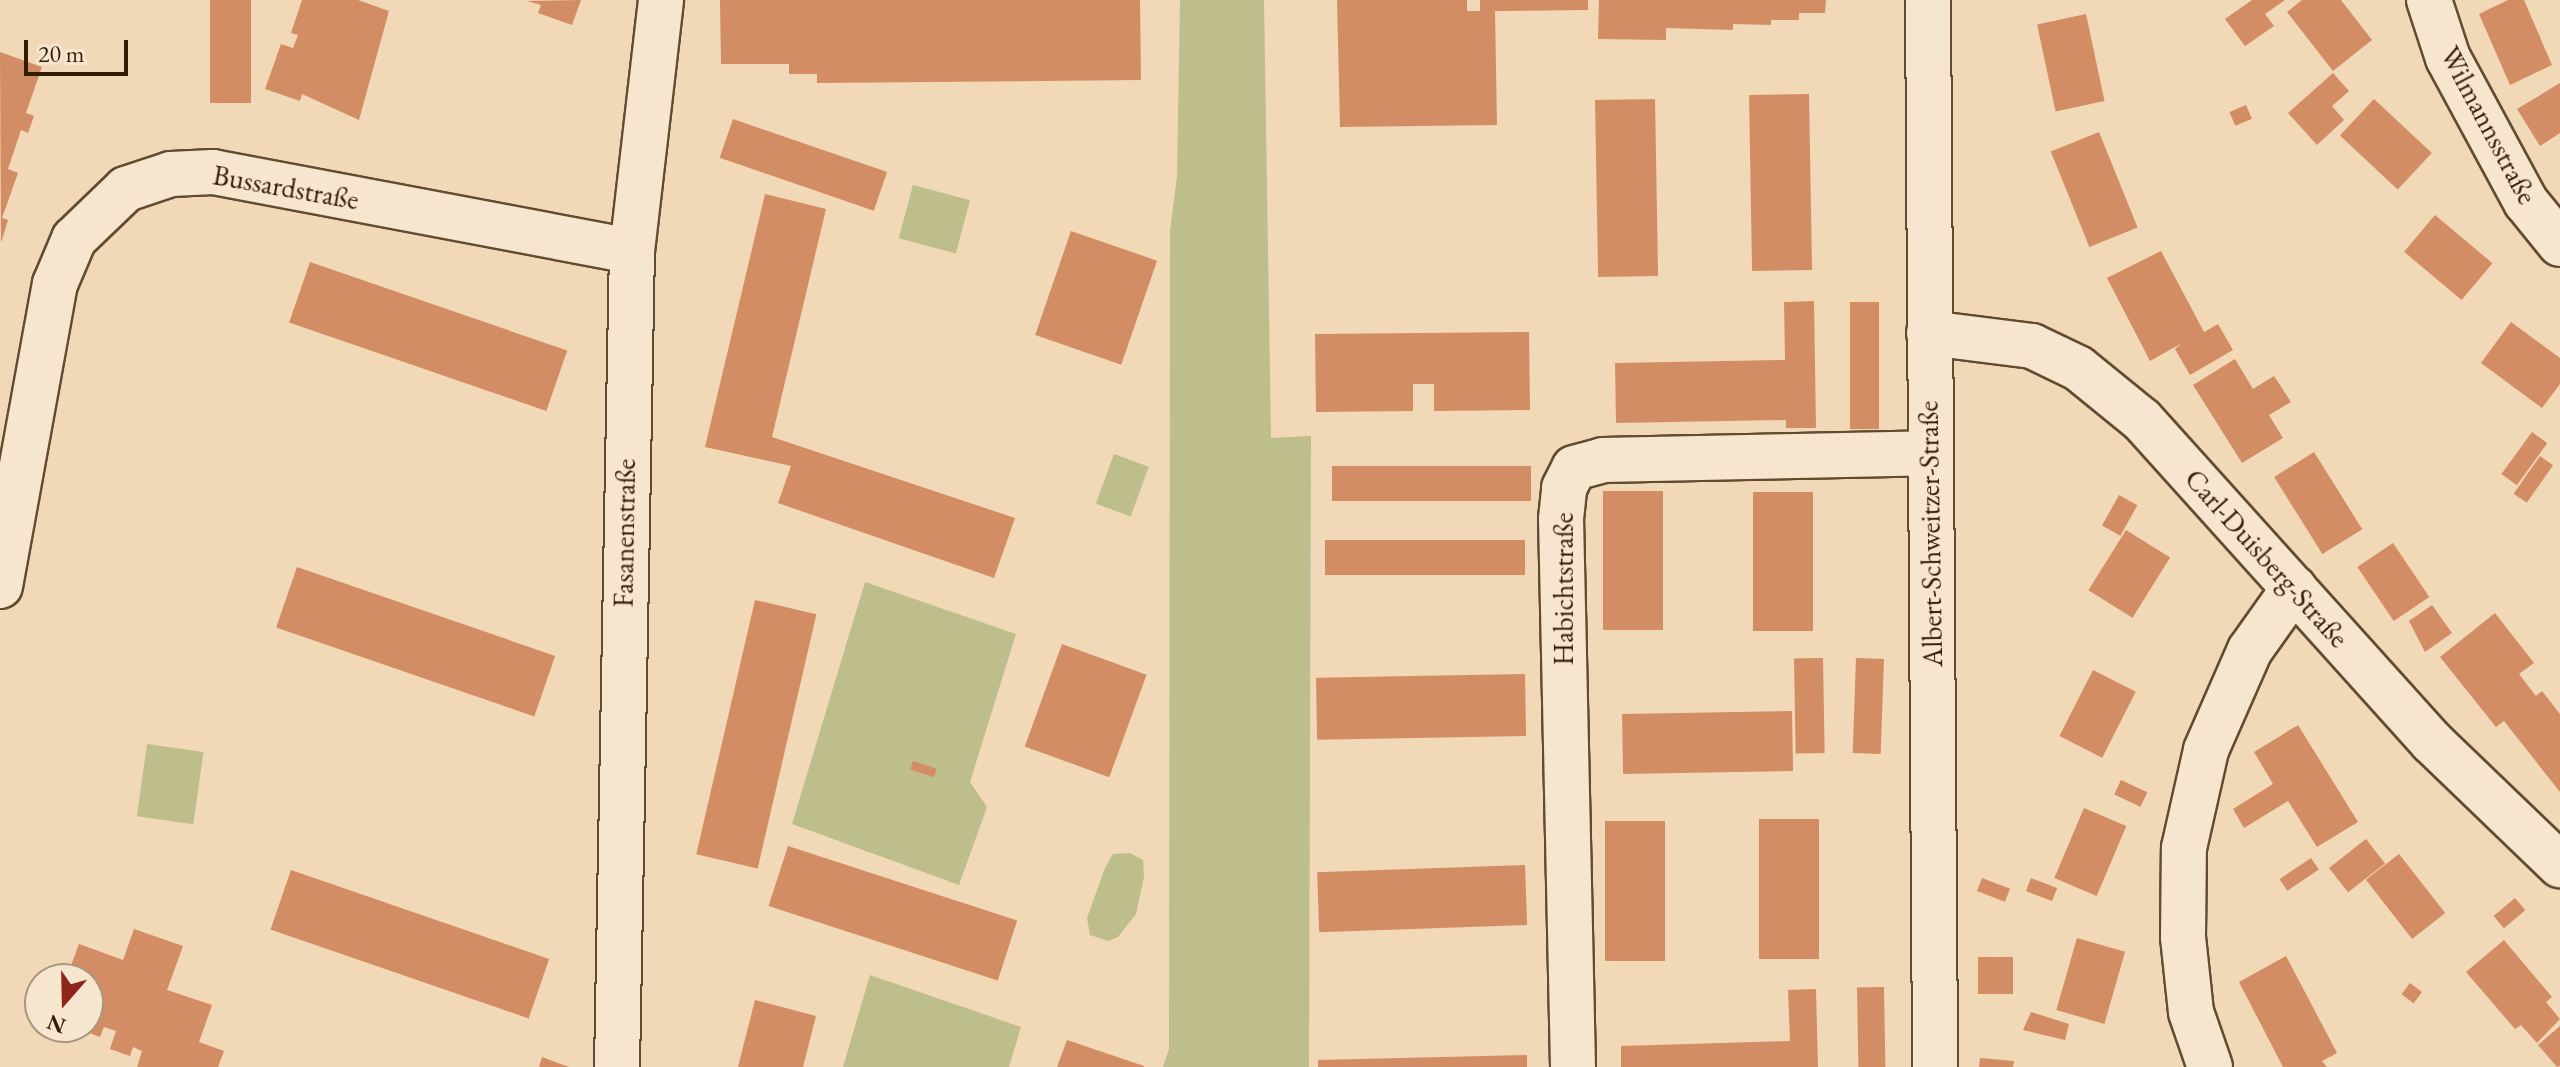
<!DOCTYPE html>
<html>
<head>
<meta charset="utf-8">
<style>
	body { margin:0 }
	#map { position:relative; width:2560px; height:1067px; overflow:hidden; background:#f1d8b6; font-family:"EB Garamond",serif }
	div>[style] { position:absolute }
	.green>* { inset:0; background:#bdbe8c; transform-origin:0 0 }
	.building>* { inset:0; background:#d38d64; transform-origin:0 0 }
	.roads { filter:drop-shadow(2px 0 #624c30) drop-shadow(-2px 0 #624c30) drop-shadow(0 2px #624c30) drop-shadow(0 -2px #624c30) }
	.minor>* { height:44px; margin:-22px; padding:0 22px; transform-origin:22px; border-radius:22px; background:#f6e6d0 }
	span { translate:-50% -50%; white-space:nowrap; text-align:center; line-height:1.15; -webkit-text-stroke:7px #f6e6d0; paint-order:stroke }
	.street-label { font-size:28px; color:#331d04 }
	.north { position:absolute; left:24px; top:963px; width:80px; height:80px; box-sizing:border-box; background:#f6e6d0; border:2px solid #a8967e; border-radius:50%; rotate:200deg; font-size:22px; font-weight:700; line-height:32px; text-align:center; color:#331d04 }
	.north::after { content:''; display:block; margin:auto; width:28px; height:36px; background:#8f2418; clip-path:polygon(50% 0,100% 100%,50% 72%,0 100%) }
	.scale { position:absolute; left:24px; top:40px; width:104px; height:36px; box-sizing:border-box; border:4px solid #331d04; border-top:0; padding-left:10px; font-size:24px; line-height:28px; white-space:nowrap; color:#331d04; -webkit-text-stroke:6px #f6e6d0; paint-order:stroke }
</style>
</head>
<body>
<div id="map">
	<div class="green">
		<div style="clip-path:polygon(1180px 0,1264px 0,1271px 438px,1311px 436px,1309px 1067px,1163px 1067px,1169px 1049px,1170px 231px,1177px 176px)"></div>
		<div style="left:913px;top:185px;width:59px;height:55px;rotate:15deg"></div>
		<div style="left:1114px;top:454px;width:37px;height:53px;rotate:20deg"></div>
		<div style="clip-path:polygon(865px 582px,1016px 634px,970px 782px,987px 807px,959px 885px,792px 824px)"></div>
		<div style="left:147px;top:744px;width:57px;height:73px;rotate:8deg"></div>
		<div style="clip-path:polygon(1130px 853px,1143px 860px,1144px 877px,1136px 914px,1118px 937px,1108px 941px,1090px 935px,1087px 918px,1105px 868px,1113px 854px)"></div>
		<div style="clip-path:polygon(870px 975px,1021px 1027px,1009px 1067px,843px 1067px)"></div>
	</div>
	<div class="building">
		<div style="left:210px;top:0;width:41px;height:103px"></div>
		<div style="clip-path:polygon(302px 0,358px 0,389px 11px,359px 120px,302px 94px,300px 101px,265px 89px,281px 44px,293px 48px,298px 35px,291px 33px)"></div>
		<div style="clip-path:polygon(581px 0,572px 25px,538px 13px,541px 5px,527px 1px)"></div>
		<div style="clip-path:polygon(720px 0,1140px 0,1141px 80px,817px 83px,817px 74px,789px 74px,789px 64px,721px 64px)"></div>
		<div style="clip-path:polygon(1337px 0,1467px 0,1467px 11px,1480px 11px,1480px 0,1588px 0,1588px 10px,1495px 11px,1497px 125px,1340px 127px)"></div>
		<div style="clip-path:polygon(1599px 0,1826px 0,1825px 13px,1799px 13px,1799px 20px,1771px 20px,1771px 25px,1733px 24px,1733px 30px,1666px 28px,1666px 40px,1598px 39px)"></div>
		<div style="clip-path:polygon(2252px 0,2285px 0,2265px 14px,2274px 26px,2245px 46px,2225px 19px)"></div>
		<div style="clip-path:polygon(2302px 0,2341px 0,2372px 40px,2333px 71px,2287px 12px)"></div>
		<div style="clip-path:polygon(2508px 0,2524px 0,2552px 65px,2510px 85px,2479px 14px)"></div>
		<div style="left:2086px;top:14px;width:89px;height:50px;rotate:78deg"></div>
		<div style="clip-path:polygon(0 52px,42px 67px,26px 113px,34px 116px,28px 133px,21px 130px,8px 169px,18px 173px,2px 218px,8px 220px,1px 243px)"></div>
		<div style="clip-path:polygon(2333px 73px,2349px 91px,2332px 106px,2344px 120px,2317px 145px,2288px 113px)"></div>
		<div style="clip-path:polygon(2560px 83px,2560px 133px,2540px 146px,2517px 109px)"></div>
		<div style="left:1809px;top:94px;width:176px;height:60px;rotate:89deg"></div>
		<div style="left:1655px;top:99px;width:177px;height:60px;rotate:89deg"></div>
		<div style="left:2374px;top:99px;width:79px;height:50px;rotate:43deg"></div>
		<div style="left:2246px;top:105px;width:15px;height:18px;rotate:67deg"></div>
		<div style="left:733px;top:119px;width:163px;height:41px;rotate:19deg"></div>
		<div style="left:2099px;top:132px;width:103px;height:52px;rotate:68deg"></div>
		<div style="clip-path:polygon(765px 194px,826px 209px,772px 437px,1015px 518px,994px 578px,778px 503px,791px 466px,705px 447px)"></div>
		<div style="left:2435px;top:215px;width:75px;height:48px;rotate:40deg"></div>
		<div style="left:1071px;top:231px;width:91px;height:110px;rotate:19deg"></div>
		<div style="clip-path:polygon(2161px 251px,2204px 332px,2218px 324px,2233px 350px,2190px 375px,2175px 349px,2182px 343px,2150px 361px,2107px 278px)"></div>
		<div style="left:310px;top:262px;width:272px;height:64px;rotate:19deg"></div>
		<div style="clip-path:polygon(1814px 301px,1816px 428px,1786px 428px,1786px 420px,1616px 423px,1615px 363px,1785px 360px,1784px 302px)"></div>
		<div style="left:1850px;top:302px;width:29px;height:127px"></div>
		<div style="clip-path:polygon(2511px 322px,2560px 358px,2560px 384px,2542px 408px,2481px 363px)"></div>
		<div style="clip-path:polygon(1529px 332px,1530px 410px,1434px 411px,1434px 384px,1413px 384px,1413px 411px,1316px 412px,1315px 334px)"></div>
		<div style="clip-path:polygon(2235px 359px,2253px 389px,2274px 376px,2291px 402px,2269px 415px,2283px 438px,2242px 463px,2193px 385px)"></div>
		<div style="left:2532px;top:432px;width:19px;height:52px;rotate:36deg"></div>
		<div style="left:2314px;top:452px;width:91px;height:47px;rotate:58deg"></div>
		<div style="left:2540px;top:456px;width:16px;height:46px;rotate:35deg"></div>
		<div style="left:1332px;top:466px;width:199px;height:35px"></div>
		<div style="left:1603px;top:491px;width:60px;height:139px"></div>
		<div style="left:1813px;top:492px;width:139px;height:60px;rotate:90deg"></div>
		<div style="left:2119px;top:495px;width:21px;height:35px;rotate:29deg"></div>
		<div style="left:2126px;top:530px;width:52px;height:71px;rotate:32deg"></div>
		<div style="left:1325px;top:540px;width:200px;height:35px"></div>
		<div style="left:2393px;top:543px;width:65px;height:43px;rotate:56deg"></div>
		<div style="left:297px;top:567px;width:273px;height:64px;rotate:19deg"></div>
		<div style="left:755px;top:600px;width:63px;height:261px;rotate:13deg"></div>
		<div style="clip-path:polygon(2432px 605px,2452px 633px,2425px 652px,2409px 621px)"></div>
		<div style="clip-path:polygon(2495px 613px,2534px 663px,2519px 674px,2536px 696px,2542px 691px,2560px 714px,2560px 792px,2504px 721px,2496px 727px,2440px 657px)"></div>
		<div style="left:1062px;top:644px;width:90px;height:109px;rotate:20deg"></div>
		<div style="left:1823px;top:658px;width:95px;height:29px;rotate:89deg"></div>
		<div style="left:1856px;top:658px;width:28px;height:95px;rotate:2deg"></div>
		<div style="left:2093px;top:670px;width:48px;height:74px;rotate:27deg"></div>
		<div style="left:1525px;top:674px;width:62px;height:209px;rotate:89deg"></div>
		<div style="left:1792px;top:711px;width:60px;height:170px;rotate:89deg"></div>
		<div style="clip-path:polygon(2298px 725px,2358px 822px,2317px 847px,2288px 801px,2244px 828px,2233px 809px,2273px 784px,2254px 752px)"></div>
		<div style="left:913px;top:761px;width:25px;height:9px;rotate:18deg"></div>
		<div style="left:2121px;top:780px;width:29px;height:16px;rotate:25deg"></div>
		<div style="left:2084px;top:808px;width:46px;height:76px;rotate:23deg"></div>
		<div style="left:1759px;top:819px;width:60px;height:140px"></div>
		<div style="left:1665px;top:821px;width:140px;height:60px;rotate:90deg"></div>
		<div style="left:2366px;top:839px;width:31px;height:47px;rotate:52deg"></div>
		<div style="left:788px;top:846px;width:241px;height:63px;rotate:18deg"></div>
		<div style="left:2399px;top:854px;width:75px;height:42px;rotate:52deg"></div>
		<div style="left:2311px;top:858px;width:14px;height:38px;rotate:56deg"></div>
		<div style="left:1525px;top:865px;width:60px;height:208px;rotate:88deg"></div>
		<div style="left:291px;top:870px;width:273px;height:63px;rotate:19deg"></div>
		<div style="left:1982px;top:878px;width:30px;height:14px;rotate:21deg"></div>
		<div style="left:2031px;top:878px;width:28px;height:14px;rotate:21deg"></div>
		<div style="left:2515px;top:898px;width:16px;height:28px;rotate:50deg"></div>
		<div style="clip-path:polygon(134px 929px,183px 946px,167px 990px,212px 1005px,199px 1042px,224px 1051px,218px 1067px,137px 1067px,142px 1051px,133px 1047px,130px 1056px,110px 1049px,116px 1031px,104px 1027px,100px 1037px,74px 1027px,88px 1027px,88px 979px,66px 979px,79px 944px,123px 960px)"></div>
		<div style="left:2077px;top:938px;width:50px;height:75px;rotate:16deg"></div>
		<div style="clip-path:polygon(2504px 940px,2552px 997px,2546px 1002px,2560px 1019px,2537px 1043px,2521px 1025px,2515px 1029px,2466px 972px)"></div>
		<div style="clip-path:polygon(2286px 956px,2337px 1053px,2322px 1061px,2327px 1067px,2283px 1067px,2239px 982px)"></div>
		<div style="left:1978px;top:957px;width:35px;height:37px"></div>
		<div style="left:2410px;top:983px;width:15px;height:14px;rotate:37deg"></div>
		<div style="left:1884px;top:987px;width:80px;height:27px;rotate:89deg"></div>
		<div style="clip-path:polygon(1816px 989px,1818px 1067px,1621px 1067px,1621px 1046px,1790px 1041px,1788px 990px)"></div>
		<div style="clip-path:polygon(755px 1000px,816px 1016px,803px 1067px,738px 1067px)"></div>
		<div style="clip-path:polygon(2031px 1012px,2069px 1024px,2065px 1040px,2023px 1030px)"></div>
		<div style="clip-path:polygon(2560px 1026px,2560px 1066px,2557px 1067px,2538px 1045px)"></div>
		<div style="clip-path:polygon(1067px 1040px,1144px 1066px,1144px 1067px,1057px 1067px)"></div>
		<div style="clip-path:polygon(1527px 1055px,1527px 1067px,1318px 1067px,1318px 1060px)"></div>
		<div style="clip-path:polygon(542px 1057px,569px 1067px,539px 1067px)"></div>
		<div style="clip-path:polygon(1980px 1058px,2014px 1061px,2013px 1067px,1979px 1067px)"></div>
	</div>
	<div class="roads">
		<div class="minor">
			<div style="left:1928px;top:0;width:1067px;rotate:89.62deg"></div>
			<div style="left:2429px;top:0;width:61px;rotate:71.9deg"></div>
			<div style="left:2448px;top:58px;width:164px;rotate:61.6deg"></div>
			<div style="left:2526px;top:202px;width:54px;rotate:51deg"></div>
			<div style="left:1929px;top:333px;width:104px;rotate:7.2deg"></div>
			<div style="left:2032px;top:346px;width:51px;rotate:25.6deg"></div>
			<div style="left:2078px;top:368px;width:82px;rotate:39.1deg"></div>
			<div style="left:2142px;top:420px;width:433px;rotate:48deg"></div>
			<div style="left:2432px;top:742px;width:178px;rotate:43.9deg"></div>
			<div style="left:0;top:586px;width:307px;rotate:-79.7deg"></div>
			<div style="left:55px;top:284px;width:49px;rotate:-67.1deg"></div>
			<div style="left:74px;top:239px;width:72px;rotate:-43.9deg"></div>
			<div style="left:126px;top:189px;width:47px;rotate:-18.4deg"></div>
			<div style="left:171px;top:174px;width:42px;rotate:-2.7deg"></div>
			<div style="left:213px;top:172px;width:426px;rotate:10.7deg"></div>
			<div style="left:617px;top:1067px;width:816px;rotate:-88.95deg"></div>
			<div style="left:632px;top:251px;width:253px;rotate:-83.4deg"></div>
			<div style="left:1573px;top:1067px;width:548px;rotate:-91.25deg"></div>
			<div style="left:1561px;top:519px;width:31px;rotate:-84deg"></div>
			<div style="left:1564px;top:488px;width:22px;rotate:-63deg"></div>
			<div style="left:1574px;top:468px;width:30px;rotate:-15deg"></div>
			<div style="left:1603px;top:460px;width:326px;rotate:-1.2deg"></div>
			<div style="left:2210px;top:1067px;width:58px;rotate:-109.1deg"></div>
			<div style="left:2191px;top:1012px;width:75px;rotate:-96.1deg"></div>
			<div style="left:2183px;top:937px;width:89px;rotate:-89.4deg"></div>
			<div style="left:2184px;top:848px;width:100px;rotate:-77.3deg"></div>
			<div style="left:2206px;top:750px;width:109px;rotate:-66.3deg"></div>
			<div style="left:2250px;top:650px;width:76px;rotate:-54.6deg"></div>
		</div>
	</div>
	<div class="street-label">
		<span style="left:2489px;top:125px;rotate:62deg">Wilmannsstraße</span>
		<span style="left:286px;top:187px;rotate:10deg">Bussardstraße</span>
		<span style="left:624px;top:533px;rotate:-89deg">Fasanenstraße</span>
		<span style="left:1930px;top:534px;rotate:-91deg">Albert-Schweitzer-Straße</span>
		<span style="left:2267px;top:558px;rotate:48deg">Carl-Duisberg-Straße</span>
		<span style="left:1563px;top:589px;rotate:-90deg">Habichtstraße</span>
	</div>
	<div class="north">N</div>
	<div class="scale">20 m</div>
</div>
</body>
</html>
